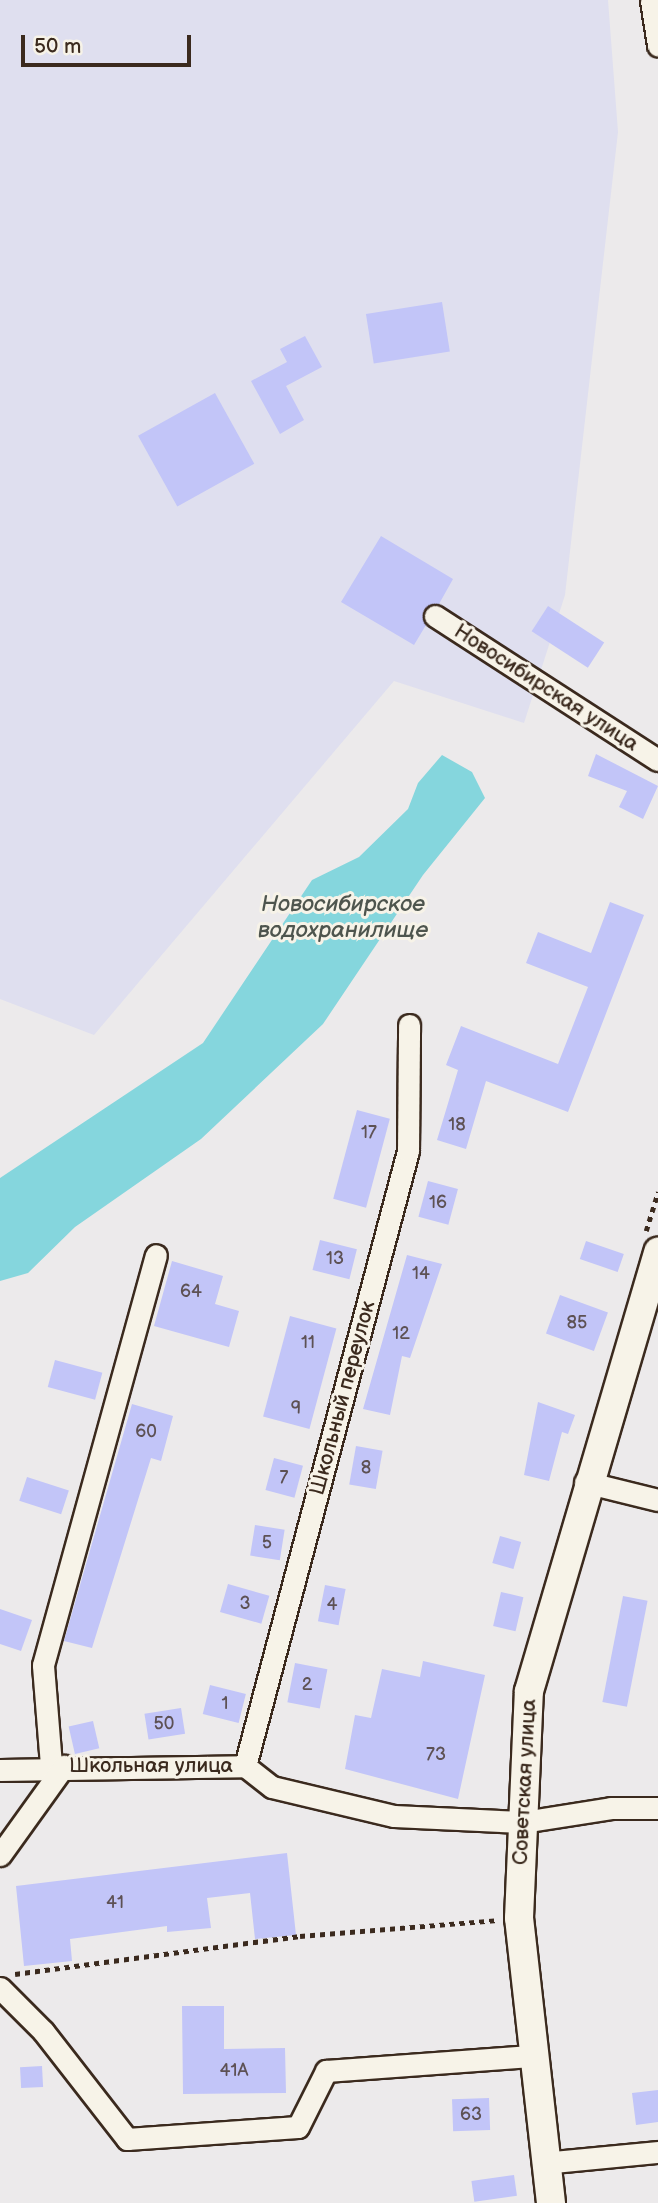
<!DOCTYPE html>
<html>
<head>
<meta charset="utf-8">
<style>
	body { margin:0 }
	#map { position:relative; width:658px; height:2203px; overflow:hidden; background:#eceaeb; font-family:"Balsamiq Sans",sans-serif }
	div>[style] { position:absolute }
	.built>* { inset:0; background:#dfdfef }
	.water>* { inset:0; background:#85d6dd }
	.building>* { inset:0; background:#c2c5f8; transform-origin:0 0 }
	.path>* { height:4.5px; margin-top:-2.25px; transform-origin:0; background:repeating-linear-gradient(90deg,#3b2a1e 0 5px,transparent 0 10px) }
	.roads { filter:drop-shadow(2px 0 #3b2a1e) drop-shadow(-2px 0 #3b2a1e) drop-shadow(0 2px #3b2a1e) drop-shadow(0 -2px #3b2a1e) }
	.minor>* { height:21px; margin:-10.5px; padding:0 10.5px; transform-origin:10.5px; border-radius:10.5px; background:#f7f3e8 }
	.major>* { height:28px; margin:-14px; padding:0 14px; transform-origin:14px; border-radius:14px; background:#f7f3e8 }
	span { translate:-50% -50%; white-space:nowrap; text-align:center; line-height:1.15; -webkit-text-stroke:6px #f7f3e8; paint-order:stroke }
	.number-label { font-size:18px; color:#5d5154 }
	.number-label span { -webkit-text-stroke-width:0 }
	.street-label { font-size:21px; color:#3b2a1e }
	.water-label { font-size:23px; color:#4e554e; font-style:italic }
	.scale { position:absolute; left:21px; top:35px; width:170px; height:32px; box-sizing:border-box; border:4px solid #3b2a1e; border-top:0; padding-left:9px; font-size:21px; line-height:24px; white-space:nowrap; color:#3b2a1e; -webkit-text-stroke:5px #f7f3e8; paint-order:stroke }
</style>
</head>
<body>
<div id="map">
	<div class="built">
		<div style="clip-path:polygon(0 0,608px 0,618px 132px,565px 595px,524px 723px,394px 681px,94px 1035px,0 999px)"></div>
	</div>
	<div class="water">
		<div style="clip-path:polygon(442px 755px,472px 772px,485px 798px,423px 875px,323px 1024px,201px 1139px,75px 1227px,28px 1273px,0 1281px,0 1178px,203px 1043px,312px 880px,359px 857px,408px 809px,418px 783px)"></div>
	</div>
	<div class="building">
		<div style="left:442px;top:302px;width:50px;height:77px;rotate:81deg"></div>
		<div style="clip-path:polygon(305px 336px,322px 367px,286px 386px,304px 420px,280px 434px,251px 381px,287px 362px,280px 349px)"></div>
		<div style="left:215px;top:393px;width:81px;height:88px;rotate:61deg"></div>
		<div style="clip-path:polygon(381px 536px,453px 579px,439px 604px,424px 610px,426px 625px,414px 645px,341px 602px)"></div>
		<div style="left:548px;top:606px;width:67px;height:30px;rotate:33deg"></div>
		<div style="clip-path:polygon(596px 754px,658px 786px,643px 819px,619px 807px,627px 791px,588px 776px)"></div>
		<div style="clip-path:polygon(610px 902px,644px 915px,568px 1112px,486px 1081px,466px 1149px,437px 1140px,458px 1070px,446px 1065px,461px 1026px,558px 1064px,588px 987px,526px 963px,538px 932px,591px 953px)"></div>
		<div style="left:357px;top:1110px;width:34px;height:92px;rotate:15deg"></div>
		<div style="left:428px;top:1181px;width:31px;height:37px;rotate:15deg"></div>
		<div style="left:320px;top:1240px;width:38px;height:31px;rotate:14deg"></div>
		<div style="left:586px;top:1241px;width:40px;height:19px;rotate:19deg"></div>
		<div style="clip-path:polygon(407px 1255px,442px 1264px,410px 1358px,402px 1356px,390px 1415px,363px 1409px)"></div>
		<div style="clip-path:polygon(172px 1261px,223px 1276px,215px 1304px,239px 1311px,229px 1347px,154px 1326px)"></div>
		<div style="left:560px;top:1295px;width:51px;height:41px;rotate:20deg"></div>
		<div style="left:290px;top:1316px;width:48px;height:104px;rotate:15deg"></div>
		<div style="left:55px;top:1360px;width:49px;height:28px;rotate:15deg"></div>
		<div style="clip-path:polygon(538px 1402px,575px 1415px,568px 1434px,562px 1432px,549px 1481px,524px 1475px)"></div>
		<div style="clip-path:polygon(132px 1404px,173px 1416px,161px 1461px,151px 1458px,92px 1648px,64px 1641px)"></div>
		<div style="left:356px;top:1446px;width:27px;height:39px;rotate:10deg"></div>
		<div style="left:274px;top:1458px;width:30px;height:33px;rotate:15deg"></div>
		<div style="left:27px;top:1477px;width:44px;height:25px;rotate:18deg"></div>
		<div style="left:255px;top:1525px;width:30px;height:31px;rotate:9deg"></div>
		<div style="left:500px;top:1536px;width:22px;height:28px;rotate:16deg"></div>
		<div style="left:228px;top:1584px;width:43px;height:29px;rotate:16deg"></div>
		<div style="left:325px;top:1585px;width:21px;height:37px;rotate:11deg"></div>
		<div style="left:501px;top:1592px;width:23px;height:35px;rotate:13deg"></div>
		<div style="left:623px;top:1596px;width:25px;height:108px;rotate:11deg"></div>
		<div style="clip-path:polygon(0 1609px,32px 1620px,21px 1651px,0 1644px)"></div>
		<div style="clip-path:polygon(423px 1661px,485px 1675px,458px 1799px,345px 1769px,355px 1715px,371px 1718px,382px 1669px,420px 1677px)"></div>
		<div style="left:295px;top:1663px;width:33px;height:40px;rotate:11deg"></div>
		<div style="left:210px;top:1685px;width:37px;height:30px;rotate:14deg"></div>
		<div style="left:181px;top:1708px;width:26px;height:37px;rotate:81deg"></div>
		<div style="left:93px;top:1721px;width:28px;height:25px;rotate:77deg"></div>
		<div style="clip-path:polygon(287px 1853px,296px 1935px,255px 1939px,250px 1893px,207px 1898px,211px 1928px,167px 1932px,167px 1926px,70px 1939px,72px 1961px,24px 1966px,16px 1886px)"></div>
		<div style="clip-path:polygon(182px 2006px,224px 2006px,224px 2049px,285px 2048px,286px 2093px,183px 2094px)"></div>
		<div style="left:42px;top:2066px;width:21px;height:22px;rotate:87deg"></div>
		<div style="clip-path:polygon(658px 2090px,658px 2122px,636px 2125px,632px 2093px)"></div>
		<div style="left:489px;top:2098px;width:32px;height:37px;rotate:88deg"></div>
		<div style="left:514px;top:2175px;width:21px;height:43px;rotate:82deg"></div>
	</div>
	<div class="path">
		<div style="left:646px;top:1231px;width:41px;rotate:-72.9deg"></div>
		<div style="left:15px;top:1974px;width:288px;rotate:-7.6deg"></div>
		<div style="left:300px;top:1936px;width:198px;rotate:-4.6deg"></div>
	</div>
	<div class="roads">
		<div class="minor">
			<div style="left:651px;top:0;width:46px;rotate:81.2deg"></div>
			<div style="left:435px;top:616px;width:265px;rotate:32.9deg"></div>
			<div style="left:585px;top:1482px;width:75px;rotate:13.9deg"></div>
			<div style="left:51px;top:1765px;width:100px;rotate:-94.6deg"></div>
			<div style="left:43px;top:1665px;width:425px;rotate:-74.6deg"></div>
			<div style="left:245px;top:1766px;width:636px;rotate:-75.16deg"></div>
			<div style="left:408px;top:1151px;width:126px;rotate:-89.5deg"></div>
			<div style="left:0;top:1770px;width:245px;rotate:-0.9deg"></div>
			<div style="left:245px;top:1766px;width:34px;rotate:38deg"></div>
			<div style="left:272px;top:1787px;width:125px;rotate:13.4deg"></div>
			<div style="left:394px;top:1816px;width:129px;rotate:2.7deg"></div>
			<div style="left:523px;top:1822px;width:89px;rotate:-9deg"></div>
			<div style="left:611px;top:1808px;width:47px"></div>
			<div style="left:0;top:1855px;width:110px;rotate:-54.3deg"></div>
			<div style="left:0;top:1988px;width:61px;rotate:45deg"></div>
			<div style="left:43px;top:2031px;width:137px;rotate:52.1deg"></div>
			<div style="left:127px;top:2139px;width:171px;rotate:-4deg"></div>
			<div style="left:298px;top:2127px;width:63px;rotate:-63.4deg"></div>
			<div style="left:326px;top:2071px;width:205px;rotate:-4.2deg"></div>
			<div style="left:543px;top:2163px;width:116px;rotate:-5.5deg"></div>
		</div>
		<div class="major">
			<div style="left:551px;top:2203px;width:287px;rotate:-96.4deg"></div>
			<div style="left:519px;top:1918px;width:227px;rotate:-87.5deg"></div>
			<div style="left:529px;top:1691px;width:458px;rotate:-73.6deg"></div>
		</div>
	</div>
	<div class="number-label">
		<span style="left:457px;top:1125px">18</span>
		<span style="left:369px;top:1133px">17</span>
		<span style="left:438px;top:1203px">16</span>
		<span style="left:335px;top:1259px">13</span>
		<span style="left:421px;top:1274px">14</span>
		<span style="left:191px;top:1292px">64</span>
		<span style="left:577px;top:1323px">85</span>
		<span style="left:401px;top:1334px">12</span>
		<span style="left:308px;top:1343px">11</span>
		<span style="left:296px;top:1409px">9</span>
		<span style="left:146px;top:1432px">60</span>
		<span style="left:366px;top:1468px">8</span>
		<span style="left:284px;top:1478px">7</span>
		<span style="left:267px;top:1543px">5</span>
		<span style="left:245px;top:1604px">3</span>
		<span style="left:332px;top:1605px">4</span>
		<span style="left:307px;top:1685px">2</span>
		<span style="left:225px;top:1704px">1</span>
		<span style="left:164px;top:1724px">50</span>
		<span style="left:436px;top:1755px">73</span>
		<span style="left:115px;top:1903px">41</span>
		<span style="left:234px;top:2071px">41А</span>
		<span style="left:471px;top:2115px">63</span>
	</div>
	<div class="street-label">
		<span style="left:546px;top:688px;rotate:33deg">Новосибирская улица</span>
		<span style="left:343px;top:1398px;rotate:-75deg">Школьный переулок</span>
		<span style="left:151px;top:1766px">Школьная улица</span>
		<span style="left:525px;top:1782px;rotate:-87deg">Советская улица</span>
	</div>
	<div class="water-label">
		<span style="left:343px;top:917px">Новосибирское<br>водохранилище</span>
	</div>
	<div class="scale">50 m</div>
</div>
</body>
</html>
